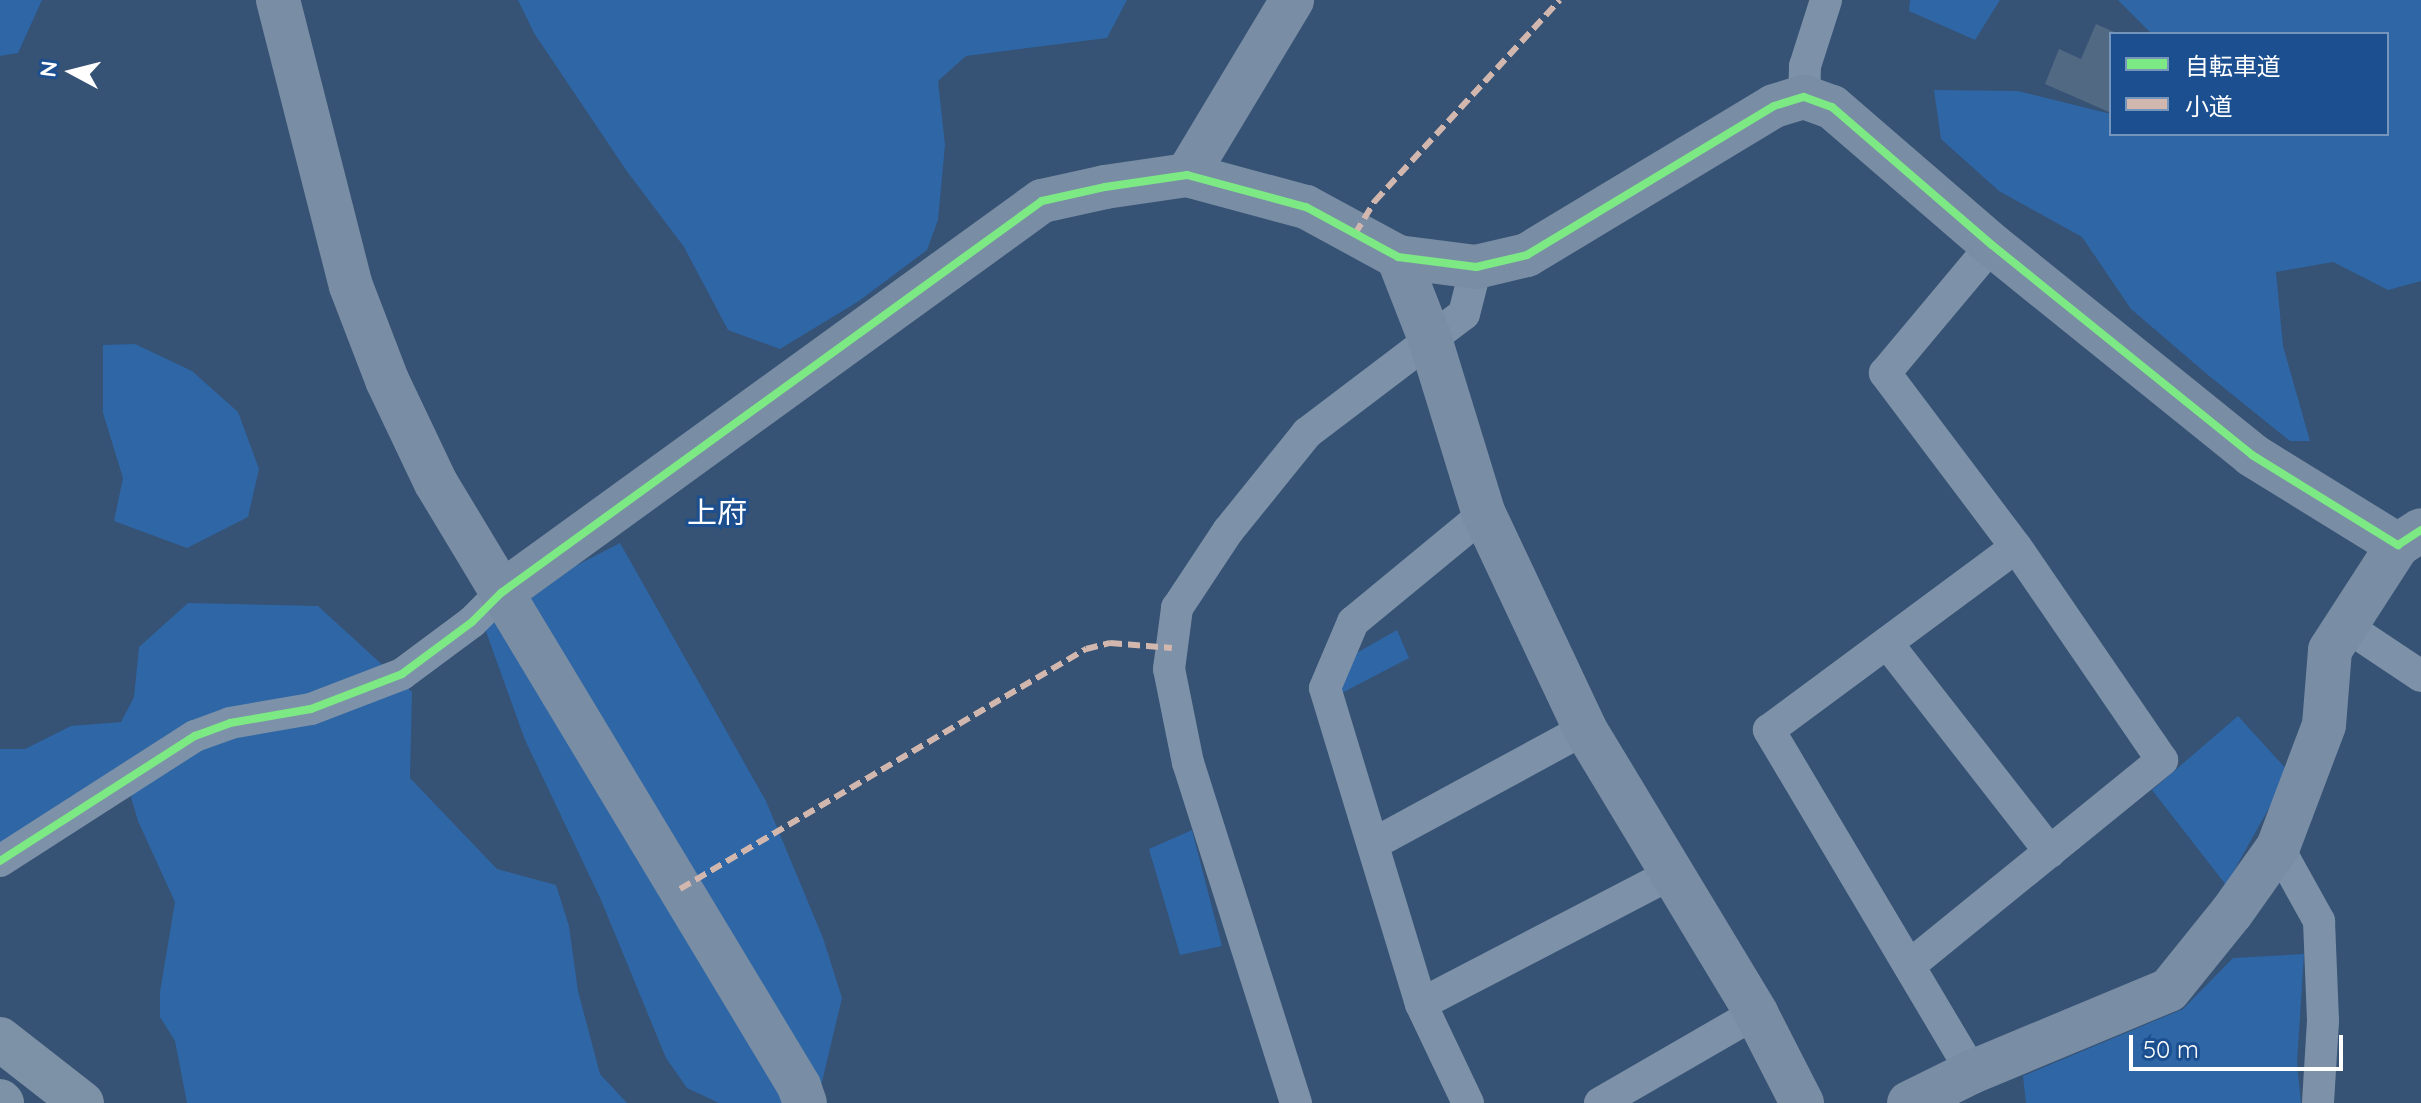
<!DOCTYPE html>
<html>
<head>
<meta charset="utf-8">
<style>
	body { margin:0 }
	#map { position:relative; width:2421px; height:1103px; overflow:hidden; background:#365274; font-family:Quicksand,"Noto Sans JP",sans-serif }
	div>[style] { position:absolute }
	.green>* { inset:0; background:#2f66a5 }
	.building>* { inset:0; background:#526984 }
	.street>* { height:32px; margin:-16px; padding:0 16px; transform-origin:16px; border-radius:16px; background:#7d92a8 }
	.secondary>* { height:44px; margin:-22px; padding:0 22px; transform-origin:22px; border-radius:22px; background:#798da4 }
	.highway>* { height:44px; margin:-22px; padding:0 22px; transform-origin:22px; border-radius:22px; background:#7e92a7 }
	.quiet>* { height:6px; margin-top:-3px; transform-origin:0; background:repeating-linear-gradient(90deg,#d1b7ad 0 12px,transparent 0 18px) }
	.cycleway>* { height:8px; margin:-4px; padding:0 4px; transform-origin:4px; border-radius:4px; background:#7ce984 }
	span { translate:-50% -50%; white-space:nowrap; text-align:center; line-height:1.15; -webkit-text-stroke:6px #1b4f8f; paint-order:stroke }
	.quarter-label { font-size:30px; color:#fff }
	.legend { position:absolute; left:2109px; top:32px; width:280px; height:104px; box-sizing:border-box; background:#1b4f8f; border:2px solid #7695bc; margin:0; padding:10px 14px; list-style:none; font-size:24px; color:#fff }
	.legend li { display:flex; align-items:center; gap:16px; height:40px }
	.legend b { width:40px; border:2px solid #7695bc }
	.north { position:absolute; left:32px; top:32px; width:80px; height:80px; -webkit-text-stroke:6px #1b4f8f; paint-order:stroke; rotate:277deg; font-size:22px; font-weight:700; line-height:32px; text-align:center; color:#fff }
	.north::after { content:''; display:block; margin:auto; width:28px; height:36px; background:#fff; clip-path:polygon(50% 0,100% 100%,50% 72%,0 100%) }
	.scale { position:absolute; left:2129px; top:1035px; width:214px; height:36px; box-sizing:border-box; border:4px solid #fff; border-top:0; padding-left:10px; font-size:24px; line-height:28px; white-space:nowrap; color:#fff; -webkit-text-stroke:6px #1b4f8f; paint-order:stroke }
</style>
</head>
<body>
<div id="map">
	<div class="green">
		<div style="clip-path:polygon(0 0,42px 0,18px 53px,0 56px)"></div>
		<div style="clip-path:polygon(518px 0,1127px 0,1107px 38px,966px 56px,938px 81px,945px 145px,938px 220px,927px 250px,859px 301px,780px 349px,728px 330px,684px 247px,626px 170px,534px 33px)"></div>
		<div style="clip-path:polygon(1910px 0,2000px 0,1975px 40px,1909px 11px)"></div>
		<div style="clip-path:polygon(2118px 0,2421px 0,2421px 281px,2388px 290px,2333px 262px,2276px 272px,2283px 346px,2310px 441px,2290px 441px,2208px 375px,2131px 309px,2082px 237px,1999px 191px,1941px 139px,1934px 90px,2018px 91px,2111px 114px,2111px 134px,2387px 134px,2387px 34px,2152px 34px)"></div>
		<div style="clip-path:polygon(135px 344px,192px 371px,238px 412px,259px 469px,248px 517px,187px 548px,114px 521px,123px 478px,103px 413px,103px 345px)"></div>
		<div style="clip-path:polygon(620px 543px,766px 801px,823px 938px,842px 998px,822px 1082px,790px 1103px,719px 1103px,687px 1088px,666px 1058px,601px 900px,525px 740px,480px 615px)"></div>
		<div style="clip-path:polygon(188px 603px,318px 606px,412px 692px,410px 778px,497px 869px,556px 885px,569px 926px,578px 991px,600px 1074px,627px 1103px,187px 1103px,175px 1041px,160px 1017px,160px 992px,175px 902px,138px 821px,129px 790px,71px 796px,27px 844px,0 856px,0 749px,25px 749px,71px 726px,121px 722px,134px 697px,139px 647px)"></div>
		<div style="clip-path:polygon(1397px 630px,1409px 658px,1340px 694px,1346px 659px)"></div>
		<div style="clip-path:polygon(2238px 716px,2289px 772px,2226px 885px,2152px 790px)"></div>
		<div style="clip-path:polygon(1192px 830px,1222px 946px,1180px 955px,1149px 849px)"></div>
		<div style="clip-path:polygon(2304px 954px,2297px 1063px,2301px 1103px,2026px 1103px,2023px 1076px,2183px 1009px,2233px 958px)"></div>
	</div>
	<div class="building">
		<div style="clip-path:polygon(2096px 24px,2119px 34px,2111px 34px,2109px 112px,2045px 84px,2059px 49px,2081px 59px)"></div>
	</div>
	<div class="street">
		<div style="left:1804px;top:97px;width:31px;rotate:-88deg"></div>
		<div style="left:1805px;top:66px;width:69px;rotate:-72.3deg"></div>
		<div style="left:2346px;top:626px;width:90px;rotate:33.7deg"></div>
		<div style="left:1887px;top:643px;width:265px;rotate:52deg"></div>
		<div style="left:1373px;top:844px;width:241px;rotate:-28.5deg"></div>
		<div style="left:2278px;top:847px;width:85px;rotate:61deg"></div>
		<div style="left:2319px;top:921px;width:100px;rotate:87.7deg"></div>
		<div style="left:2323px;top:1021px;width:82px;rotate:93.5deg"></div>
		<div style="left:0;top:861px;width:232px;rotate:-32.7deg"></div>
		<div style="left:195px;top:736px;width:37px;rotate:-20deg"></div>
		<div style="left:230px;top:723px;width:82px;rotate:-9.8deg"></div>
		<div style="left:311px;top:709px;width:97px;rotate:-21deg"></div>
		<div style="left:402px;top:674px;width:87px;rotate:-36.6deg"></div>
		<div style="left:472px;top:622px;width:41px;rotate:-45deg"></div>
		<div style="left:1910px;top:965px;width:325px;rotate:-39.1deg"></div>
		<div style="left:2162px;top:760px;width:258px;rotate:-124.4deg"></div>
		<div style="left:2016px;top:547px;width:218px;rotate:-127deg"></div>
		<div style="left:1885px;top:373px;width:167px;rotate:-50.1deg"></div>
		<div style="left:1421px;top:1004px;width:284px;rotate:-27.5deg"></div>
		<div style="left:1972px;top:1072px;width:398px;rotate:-120.7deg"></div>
		<div style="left:1769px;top:730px;width:307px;rotate:-36.5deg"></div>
		<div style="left:1296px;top:1103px;width:357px;rotate:-107.6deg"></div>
		<div style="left:1188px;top:763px;width:96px;rotate:-101.4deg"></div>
		<div style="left:1169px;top:669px;width:62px;rotate:-82.5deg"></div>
		<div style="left:1177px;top:608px;width:92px;rotate:-56.5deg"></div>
		<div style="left:1228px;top:531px;width:126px;rotate:-51.1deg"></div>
		<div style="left:1307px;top:433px;width:197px;rotate:-37.2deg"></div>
		<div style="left:1464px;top:314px;width:49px;rotate:-75.7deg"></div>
		<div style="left:1468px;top:1103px;width:110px;rotate:-115.4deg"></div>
		<div style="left:1421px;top:1004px;width:330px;rotate:-106.9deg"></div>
		<div style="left:1325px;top:688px;width:72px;rotate:-67deg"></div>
		<div style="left:1353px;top:622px;width:170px;rotate:-39.5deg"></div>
		<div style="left:1600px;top:1103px;width:180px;rotate:-30deg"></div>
	</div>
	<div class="secondary">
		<div style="left:278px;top:0;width:295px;rotate:75.7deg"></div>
		<div style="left:351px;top:286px;width:101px;rotate:69deg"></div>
		<div style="left:387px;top:380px;width:114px;rotate:64.6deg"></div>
		<div style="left:436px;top:483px;width:704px;rotate:58.95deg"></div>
		<div style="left:799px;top:1086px;width:18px;rotate:71deg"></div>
		<div style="left:1187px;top:175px;width:204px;rotate:-59deg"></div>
		<div style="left:1398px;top:257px;width:88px;rotate:68.7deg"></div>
		<div style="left:1430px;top:339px;width:183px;rotate:72.9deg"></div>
		<div style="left:1484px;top:514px;width:238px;rotate:64.8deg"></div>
		<div style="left:1585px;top:729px;width:332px;rotate:58.9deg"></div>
		<div style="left:1756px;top:1013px;width:101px;rotate:62.9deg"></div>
		<div style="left:501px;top:593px;width:668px;rotate:-35.93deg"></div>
		<div style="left:1042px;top:201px;width:65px;rotate:-12.5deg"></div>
		<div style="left:1105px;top:187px;width:83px;rotate:-8.3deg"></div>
		<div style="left:1187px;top:175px;width:123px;rotate:15.1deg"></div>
		<div style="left:1306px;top:207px;width:105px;rotate:28.5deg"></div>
		<div style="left:1398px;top:257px;width:79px;rotate:7.3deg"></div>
		<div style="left:1476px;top:267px;width:52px;rotate:-13.2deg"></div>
		<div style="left:1527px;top:255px;width:288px;rotate:-31.1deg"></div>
		<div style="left:1774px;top:106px;width:31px;rotate:-17deg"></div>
		<div style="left:1804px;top:97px;width:30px;rotate:20deg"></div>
		<div style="left:1832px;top:107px;width:211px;rotate:40.8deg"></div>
		<div style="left:1992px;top:245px;width:334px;rotate:38.9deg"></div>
		<div style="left:2252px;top:455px;width:172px;rotate:31.7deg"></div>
		<div style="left:2398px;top:545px;width:27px;rotate:-33deg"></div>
		<div style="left:1909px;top:1103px;width:70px;rotate:-26.2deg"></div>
		<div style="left:1972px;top:1072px;width:213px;rotate:-22.6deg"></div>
		<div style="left:2169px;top:990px;width:100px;rotate:-51.1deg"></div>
		<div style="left:2232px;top:912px;width:80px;rotate:-54.7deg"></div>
		<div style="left:2278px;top:847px;width:130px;rotate:-69.3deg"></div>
		<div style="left:2324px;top:725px;width:75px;rotate:-85.4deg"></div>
		<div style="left:2330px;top:650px;width:125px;rotate:-57.1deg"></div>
	</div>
	<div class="highway">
		<div style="left:0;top:1039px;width:104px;rotate:38deg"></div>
		<div style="left:0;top:1101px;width:3px;rotate:45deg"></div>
	</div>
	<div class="quiet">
		<div style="left:1355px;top:234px;width:39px;rotate:-59deg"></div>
		<div style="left:1375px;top:201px;width:273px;rotate:-47.4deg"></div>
		<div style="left:680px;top:889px;width:472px;rotate:-30.6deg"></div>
		<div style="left:1086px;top:649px;width:25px;rotate:-14deg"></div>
		<div style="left:1110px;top:643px;width:62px;rotate:4.6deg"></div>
	</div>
	<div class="cycleway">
		<div style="left:0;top:861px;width:232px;rotate:-32.7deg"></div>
		<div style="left:195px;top:736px;width:37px;rotate:-20deg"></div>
		<div style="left:230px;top:723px;width:82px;rotate:-9.8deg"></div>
		<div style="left:311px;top:709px;width:97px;rotate:-21deg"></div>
		<div style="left:402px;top:674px;width:87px;rotate:-36.6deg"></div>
		<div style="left:472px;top:622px;width:41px;rotate:-45deg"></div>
		<div style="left:501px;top:593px;width:668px;rotate:-35.93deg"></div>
		<div style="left:1042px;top:201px;width:65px;rotate:-12.5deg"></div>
		<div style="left:1105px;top:187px;width:83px;rotate:-8.3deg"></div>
		<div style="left:1187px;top:175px;width:123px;rotate:15.1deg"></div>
		<div style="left:1306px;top:207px;width:105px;rotate:28.5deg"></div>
		<div style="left:1398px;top:257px;width:79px;rotate:7.3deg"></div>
		<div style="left:1476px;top:267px;width:52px;rotate:-13.2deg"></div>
		<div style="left:1527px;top:255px;width:288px;rotate:-31.1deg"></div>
		<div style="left:1774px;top:106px;width:31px;rotate:-17deg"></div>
		<div style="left:1804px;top:97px;width:30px;rotate:20deg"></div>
		<div style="left:1832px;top:107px;width:211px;rotate:40.8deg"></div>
		<div style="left:1992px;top:245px;width:334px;rotate:38.9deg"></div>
		<div style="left:2252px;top:455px;width:172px;rotate:31.7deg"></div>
		<div style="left:2398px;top:545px;width:27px;rotate:-33deg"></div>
	</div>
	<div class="quarter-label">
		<span style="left:717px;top:512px">上府</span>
	</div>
	<ul class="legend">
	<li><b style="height:10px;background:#7ce984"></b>自転車道</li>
	<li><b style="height:10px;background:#d1b7ad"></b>小道</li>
	</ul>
	<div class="north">N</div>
	<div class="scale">50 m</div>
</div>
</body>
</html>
